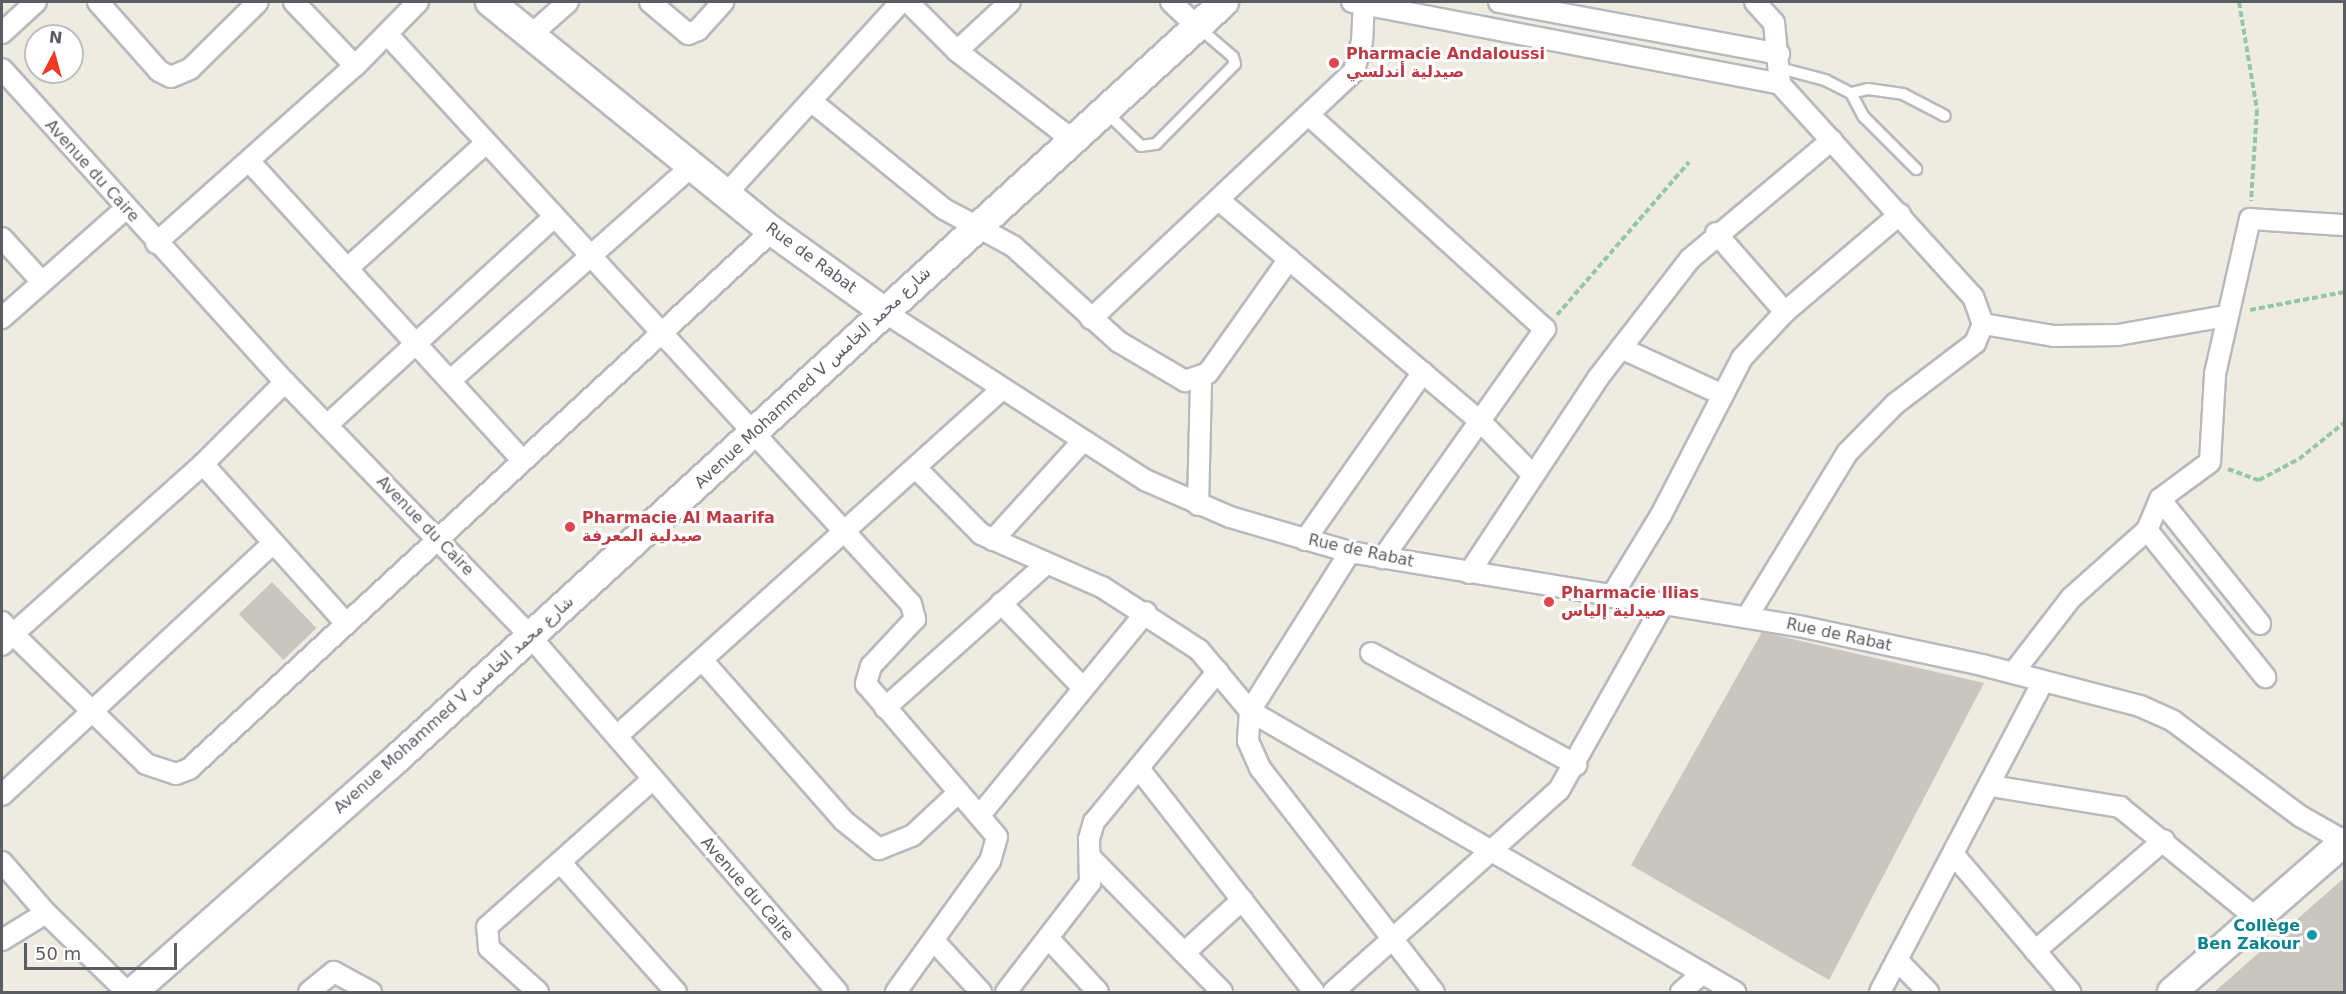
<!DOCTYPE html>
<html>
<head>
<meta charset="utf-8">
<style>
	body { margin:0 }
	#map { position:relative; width:2346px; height:994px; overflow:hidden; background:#eeebe1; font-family:"DejaVu Sans",Vazirmatn,sans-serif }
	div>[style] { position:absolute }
	.building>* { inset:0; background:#c8c6be; transform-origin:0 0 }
	.path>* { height:4px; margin-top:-2px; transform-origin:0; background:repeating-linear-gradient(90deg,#94c8a4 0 6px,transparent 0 9px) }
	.roads { filter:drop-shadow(2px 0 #b7b9bf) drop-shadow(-2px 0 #b7b9bf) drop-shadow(0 2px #b7b9bf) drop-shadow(0 -2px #b7b9bf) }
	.lane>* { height:10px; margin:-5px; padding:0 5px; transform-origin:5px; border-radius:5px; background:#fff }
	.street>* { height:20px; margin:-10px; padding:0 10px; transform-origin:10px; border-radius:10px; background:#fff }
	.secondary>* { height:28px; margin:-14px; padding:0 14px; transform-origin:14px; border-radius:14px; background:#fff }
	.dots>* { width:16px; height:16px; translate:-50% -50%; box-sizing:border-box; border:3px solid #fff; border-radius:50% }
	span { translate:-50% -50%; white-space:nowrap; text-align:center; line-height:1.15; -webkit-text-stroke:6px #fff; paint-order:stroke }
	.health-label { font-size:16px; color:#be3a42; font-weight:700 }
	.left { translate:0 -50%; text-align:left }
	.street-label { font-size:16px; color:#5a5e63 }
	.culture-label { font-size:16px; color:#0d838f; font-weight:700 }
	.right { translate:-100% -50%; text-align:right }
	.frame { position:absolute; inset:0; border:3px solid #5a5e63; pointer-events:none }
	.north { position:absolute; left:24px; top:24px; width:60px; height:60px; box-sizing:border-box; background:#fff; border:2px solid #bdbfc1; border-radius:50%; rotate:6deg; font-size:16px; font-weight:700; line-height:24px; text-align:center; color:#5a5e63 }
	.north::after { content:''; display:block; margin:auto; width:21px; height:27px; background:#f13923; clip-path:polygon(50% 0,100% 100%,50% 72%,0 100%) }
	.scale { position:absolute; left:24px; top:943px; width:153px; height:27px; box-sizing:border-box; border:3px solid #5a5e63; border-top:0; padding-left:8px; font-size:18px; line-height:21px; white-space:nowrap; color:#5a5e63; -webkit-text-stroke:4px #fff; paint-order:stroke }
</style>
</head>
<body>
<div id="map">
	<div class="building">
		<div style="left:272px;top:582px;width:64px;height:46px;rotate:46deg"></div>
		<div style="clip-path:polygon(1762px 632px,1984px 683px,1829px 980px,1631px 865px)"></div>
		<div style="clip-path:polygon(2344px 878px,2344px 993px,2213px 993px)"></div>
	</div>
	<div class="path">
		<div style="left:2239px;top:2px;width:109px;rotate:80.5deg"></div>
		<div style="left:2257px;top:110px;width:91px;rotate:93.8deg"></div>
		<div style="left:2250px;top:310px;width:96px;rotate:-10.8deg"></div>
		<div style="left:1557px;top:315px;width:202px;rotate:-49.2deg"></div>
		<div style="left:2228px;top:469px;width:33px;rotate:20deg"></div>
		<div style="left:2259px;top:480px;width:45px;rotate:-27.7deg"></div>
		<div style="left:2299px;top:459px;width:58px;rotate:-38.7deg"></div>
	</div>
	<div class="roads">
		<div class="lane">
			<div style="left:1780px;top:68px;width:47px;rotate:14.9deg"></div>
			<div style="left:1825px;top:80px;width:29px;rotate:27deg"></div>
			<div style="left:1851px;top:93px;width:27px;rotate:62deg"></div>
			<div style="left:1864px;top:117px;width:74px;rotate:45deg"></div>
			<div style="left:1851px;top:93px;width:17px;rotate:-13deg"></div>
			<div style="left:1868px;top:89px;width:35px;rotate:8deg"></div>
			<div style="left:1903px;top:94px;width:47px;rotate:27.6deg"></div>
			<div style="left:1105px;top:111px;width:50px;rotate:44.2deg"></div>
			<div style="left:1141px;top:146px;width:15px;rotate:-8deg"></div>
			<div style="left:1156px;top:144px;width:112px;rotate:-45.4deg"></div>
			<div style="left:1235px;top:64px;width:7px;rotate:-106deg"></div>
			<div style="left:1233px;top:57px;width:46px;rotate:-139.4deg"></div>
		</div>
		<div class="street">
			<div style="left:98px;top:2px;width:92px;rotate:48.5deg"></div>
			<div style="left:159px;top:71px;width:13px;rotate:27deg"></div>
			<div style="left:171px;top:77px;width:21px;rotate:-23deg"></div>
			<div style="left:190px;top:69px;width:95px;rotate:-44.6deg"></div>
			<div style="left:294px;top:2px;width:88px;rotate:46.4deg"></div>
			<div style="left:650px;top:2px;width:50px;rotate:40.1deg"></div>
			<div style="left:688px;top:34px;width:11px;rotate:-22deg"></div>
			<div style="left:698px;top:30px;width:38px;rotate:-48deg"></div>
			<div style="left:908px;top:2px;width:69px;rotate:45deg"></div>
			<div style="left:957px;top:51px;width:143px;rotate:37.6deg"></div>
			<div style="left:1171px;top:2px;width:34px;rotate:43deg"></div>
			<div style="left:1352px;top:2px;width:436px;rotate:10.8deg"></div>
			<div style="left:1499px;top:2px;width:285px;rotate:10.5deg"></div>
			<div style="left:2px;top:33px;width:46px;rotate:-42.4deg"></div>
			<div style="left:387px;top:34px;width:774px;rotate:47.41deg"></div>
			<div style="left:911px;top:604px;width:16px;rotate:75deg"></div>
			<div style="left:915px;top:619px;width:64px;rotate:133.1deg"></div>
			<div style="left:871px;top:666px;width:19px;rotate:106deg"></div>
			<div style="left:866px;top:684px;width:201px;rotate:49.4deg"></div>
			<div style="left:997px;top:837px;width:25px;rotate:106deg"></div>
			<div style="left:990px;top:861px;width:161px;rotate:125.7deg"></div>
			<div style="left:532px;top:34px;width:48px;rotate:-41.6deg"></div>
			<div style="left:957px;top:51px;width:72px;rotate:-42.8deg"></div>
			<div style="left:2px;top:69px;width:422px;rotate:47.9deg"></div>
			<div style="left:285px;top:382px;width:353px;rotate:46deg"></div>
			<div style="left:530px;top:636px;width:470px;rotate:49.2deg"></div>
			<div style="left:811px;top:101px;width:171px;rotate:39.1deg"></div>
			<div style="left:944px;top:209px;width:78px;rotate:28.2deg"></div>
			<div style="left:1013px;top:246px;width:143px;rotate:42.2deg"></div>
			<div style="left:1119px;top:342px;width:77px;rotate:30.6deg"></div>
			<div style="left:1185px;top:381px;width:24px;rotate:-19deg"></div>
			<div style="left:1208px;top:373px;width:140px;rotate:-54.6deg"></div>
			<div style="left:1311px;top:117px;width:316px;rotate:42.2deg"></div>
			<div style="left:1545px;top:329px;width:281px;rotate:125.3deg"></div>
			<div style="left:249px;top:161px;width:403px;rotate:47.6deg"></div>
			<div style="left:727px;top:193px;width:258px;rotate:-47.7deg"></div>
			<div style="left:1219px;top:200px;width:342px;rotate:40.3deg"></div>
			<div style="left:1480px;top:421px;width:74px;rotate:45.5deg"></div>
			<div style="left:1716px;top:233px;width:105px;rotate:48.9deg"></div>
			<div style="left:2px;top:238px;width:59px;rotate:47.7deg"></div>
			<div style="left:156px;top:243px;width:266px;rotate:-41.7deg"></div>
			<div style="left:355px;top:66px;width:90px;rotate:-45.5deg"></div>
			<div style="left:348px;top:268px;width:186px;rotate:-42.2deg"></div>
			<div style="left:886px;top:313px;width:308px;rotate:32.8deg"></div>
			<div style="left:1145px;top:480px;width:93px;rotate:23.5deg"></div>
			<div style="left:1230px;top:517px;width:125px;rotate:16.3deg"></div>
			<div style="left:1350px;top:552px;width:455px;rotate:9.4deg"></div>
			<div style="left:1799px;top:626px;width:187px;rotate:12deg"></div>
			<div style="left:1982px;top:665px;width:163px;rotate:14.5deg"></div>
			<div style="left:2140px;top:706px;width:36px;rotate:24deg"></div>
			<div style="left:2173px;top:721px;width:159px;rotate:36.8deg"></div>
			<div style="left:2300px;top:816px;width:51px;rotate:29.6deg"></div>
			<div style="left:2px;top:318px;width:164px;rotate:-41.5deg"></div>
			<div style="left:1091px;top:319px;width:361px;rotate:-43.3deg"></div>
			<div style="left:1354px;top:71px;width:30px;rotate:-75deg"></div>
			<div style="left:1362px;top:42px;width:40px;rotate:-87.1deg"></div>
			<div style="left:1983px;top:324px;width:72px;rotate:9.6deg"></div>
			<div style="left:2054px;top:336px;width:64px;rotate:-0.9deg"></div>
			<div style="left:2118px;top:335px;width:110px;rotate:-10deg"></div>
			<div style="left:1621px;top:348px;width:112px;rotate:24.7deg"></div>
			<div style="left:452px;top:379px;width:322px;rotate:-41.6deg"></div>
			<div style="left:285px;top:382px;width:116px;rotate:135deg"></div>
			<div style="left:203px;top:464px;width:212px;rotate:48.1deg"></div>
			<div style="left:327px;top:425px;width:308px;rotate:-42.5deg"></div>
			<div style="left:916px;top:468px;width:93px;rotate:45.4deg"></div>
			<div style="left:981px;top:534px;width:132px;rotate:23.7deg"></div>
			<div style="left:1102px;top:587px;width:116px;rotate:33deg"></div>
			<div style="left:1199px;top:650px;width:80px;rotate:50.1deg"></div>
			<div style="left:1250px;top:711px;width:30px;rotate:94deg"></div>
			<div style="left:1248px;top:741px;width:30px;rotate:66deg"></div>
			<div style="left:1260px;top:768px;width:284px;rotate:52.2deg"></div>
			<div style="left:2160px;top:499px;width:160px;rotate:51.3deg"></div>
			<div style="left:1198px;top:505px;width:127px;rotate:-88.6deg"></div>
			<div style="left:2147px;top:530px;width:189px;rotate:51.2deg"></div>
			<div style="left:993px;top:540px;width:132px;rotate:-47.8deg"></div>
			<div style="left:1305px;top:540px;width:205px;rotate:-54.9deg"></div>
			<div style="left:1350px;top:552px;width:188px;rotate:122.2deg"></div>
			<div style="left:1250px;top:711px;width:561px;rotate:30.09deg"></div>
			<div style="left:1469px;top:573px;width:234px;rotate:-56.5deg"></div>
			<div style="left:1598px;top:378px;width:150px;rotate:-52.3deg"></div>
			<div style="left:1690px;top:259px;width:185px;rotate:-40deg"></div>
			<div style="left:1611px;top:597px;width:96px;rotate:-58.6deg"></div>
			<div style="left:1661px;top:515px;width:177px;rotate:-62.7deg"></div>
			<div style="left:1742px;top:358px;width:63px;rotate:-46.9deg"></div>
			<div style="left:1785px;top:312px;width:151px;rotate:-40.4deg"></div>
			<div style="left:1001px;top:603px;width:117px;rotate:46deg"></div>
			<div style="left:1747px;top:617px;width:192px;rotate:-58.6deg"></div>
			<div style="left:1847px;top:453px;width:69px;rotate:-45.6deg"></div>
			<div style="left:1895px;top:404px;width:101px;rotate:-37.3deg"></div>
			<div style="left:1975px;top:343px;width:21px;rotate:-67deg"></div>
			<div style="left:1983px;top:324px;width:29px;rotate:-110deg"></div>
			<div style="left:1973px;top:297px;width:287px;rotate:-132.2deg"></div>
			<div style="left:1780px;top:84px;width:61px;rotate:-95.6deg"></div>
			<div style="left:1774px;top:23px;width:28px;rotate:-132deg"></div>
			<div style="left:2px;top:622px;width:16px;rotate:47deg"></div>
			<div style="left:13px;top:634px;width:255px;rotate:-41.8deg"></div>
			<div style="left:2px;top:645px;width:16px;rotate:-45deg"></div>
			<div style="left:13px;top:634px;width:186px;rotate:44.3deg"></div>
			<div style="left:146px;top:764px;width:32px;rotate:18deg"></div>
			<div style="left:176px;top:774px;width:14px;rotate:-21deg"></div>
			<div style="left:189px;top:769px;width:793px;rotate:-42.7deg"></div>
			<div style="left:1371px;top:653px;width:234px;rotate:28.6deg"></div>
			<div style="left:703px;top:661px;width:213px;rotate:48.6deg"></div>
			<div style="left:844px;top:821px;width:45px;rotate:38.7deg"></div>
			<div style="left:879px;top:849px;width:35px;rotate:-22deg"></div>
			<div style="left:912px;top:836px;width:63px;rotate:-43.1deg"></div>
			<div style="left:2013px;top:673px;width:95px;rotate:-52.3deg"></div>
			<div style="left:2071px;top:598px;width:102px;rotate:-41.8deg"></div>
			<div style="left:2147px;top:530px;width:34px;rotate:-67deg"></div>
			<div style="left:2160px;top:499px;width:62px;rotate:-36.5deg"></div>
			<div style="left:2210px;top:462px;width:88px;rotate:-86.7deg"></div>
			<div style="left:2215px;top:374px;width:159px;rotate:-77.3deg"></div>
			<div style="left:2250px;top:219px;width:94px;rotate:3.7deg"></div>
			<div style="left:885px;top:708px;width:217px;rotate:-41.8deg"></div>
			<div style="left:617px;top:736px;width:517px;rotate:-42.02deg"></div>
			<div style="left:1140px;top:770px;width:282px;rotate:51.9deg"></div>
			<div style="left:1991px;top:786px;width:131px;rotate:9.2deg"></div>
			<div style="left:2120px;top:807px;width:176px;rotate:39.2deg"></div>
			<div style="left:2px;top:795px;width:369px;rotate:-42.9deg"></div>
			<div style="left:980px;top:815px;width:262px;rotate:-50.7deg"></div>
			<div style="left:1954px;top:855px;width:180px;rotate:49.7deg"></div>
			<div style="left:1091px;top:858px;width:187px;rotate:45.6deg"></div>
			<div style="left:2px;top:862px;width:67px;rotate:49.2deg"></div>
			<div style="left:46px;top:913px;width:52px;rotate:148.5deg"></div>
			<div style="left:561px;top:863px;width:173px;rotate:48.3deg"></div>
			<div style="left:46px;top:913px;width:113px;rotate:44.3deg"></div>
			<div style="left:1049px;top:939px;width:72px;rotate:47.2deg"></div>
			<div style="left:935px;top:942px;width:68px;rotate:47.4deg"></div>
			<div style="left:2035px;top:951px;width:170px;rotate:-40.7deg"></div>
			<div style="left:1184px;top:953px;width:79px;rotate:-42.4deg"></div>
			<div style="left:1897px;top:960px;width:45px;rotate:45.9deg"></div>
			<div style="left:309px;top:992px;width:32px;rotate:-39deg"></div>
			<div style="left:334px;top:972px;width:42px;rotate:28.4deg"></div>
			<div style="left:538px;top:992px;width:66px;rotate:-138.1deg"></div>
			<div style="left:489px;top:948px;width:21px;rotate:-95deg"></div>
			<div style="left:487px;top:927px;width:221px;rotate:-41.7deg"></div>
			<div style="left:1006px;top:992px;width:138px;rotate:-52.4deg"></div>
			<div style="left:1090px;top:883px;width:44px;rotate:-91.3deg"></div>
			<div style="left:1089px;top:839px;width:18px;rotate:-74deg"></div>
			<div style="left:1094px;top:822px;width:195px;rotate:-50.6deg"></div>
			<div style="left:1333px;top:992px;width:303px;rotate:-41.8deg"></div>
			<div style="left:1559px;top:790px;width:212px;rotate:-60.7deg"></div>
			<div style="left:1681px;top:992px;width:29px;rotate:-41deg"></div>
			<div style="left:1880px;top:992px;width:351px;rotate:-62.3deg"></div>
		</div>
		<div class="secondary">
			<div style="left:490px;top:2px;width:363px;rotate:39.1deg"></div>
			<div style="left:772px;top:231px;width:140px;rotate:35.7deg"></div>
			<div style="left:133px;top:992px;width:347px;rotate:-41.5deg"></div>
			<div style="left:393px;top:762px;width:1126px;rotate:-42.44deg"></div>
			<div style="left:2172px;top:992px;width:228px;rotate:-41.1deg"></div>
		</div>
	</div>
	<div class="dots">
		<div style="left:1334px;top:63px;background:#e0444e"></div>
		<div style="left:570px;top:527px;background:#e0444e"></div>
		<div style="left:1549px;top:602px;background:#e0444e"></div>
		<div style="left:2312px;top:935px;background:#0f9aa8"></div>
	</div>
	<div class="health-label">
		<span class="left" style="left:1346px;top:63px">Pharmacie Andaloussi<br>صيدلية أندلسي</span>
		<span class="left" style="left:582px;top:527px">Pharmacie Al Maarifa<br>صيدلية المعرفة</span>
		<span class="left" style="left:1561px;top:602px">Pharmacie Ilias<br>صيدلية إلياس</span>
	</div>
	<div class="street-label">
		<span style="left:92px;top:171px;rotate:48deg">Avenue du Caire</span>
		<span style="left:811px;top:258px;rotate:36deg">Rue de Rabat</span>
		<span style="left:813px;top:378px;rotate:-43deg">Avenue Mohammed V شارع محمد الخامس</span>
		<span style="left:425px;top:526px;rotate:46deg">Avenue du Caire</span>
		<span style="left:1361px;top:551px;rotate:12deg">Rue de Rabat</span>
		<span style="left:1839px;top:635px;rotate:12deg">Rue de Rabat</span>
		<span style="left:454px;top:705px;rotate:-42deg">Avenue Mohammed V شارع محمد الخامس</span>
		<span style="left:747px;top:889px;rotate:49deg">Avenue du Caire</span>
	</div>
	<div class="culture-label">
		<span class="right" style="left:2300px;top:935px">Collège<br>Ben Zakour</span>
	</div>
	<div class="frame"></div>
	<div class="north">N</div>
	<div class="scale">50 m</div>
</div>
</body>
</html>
